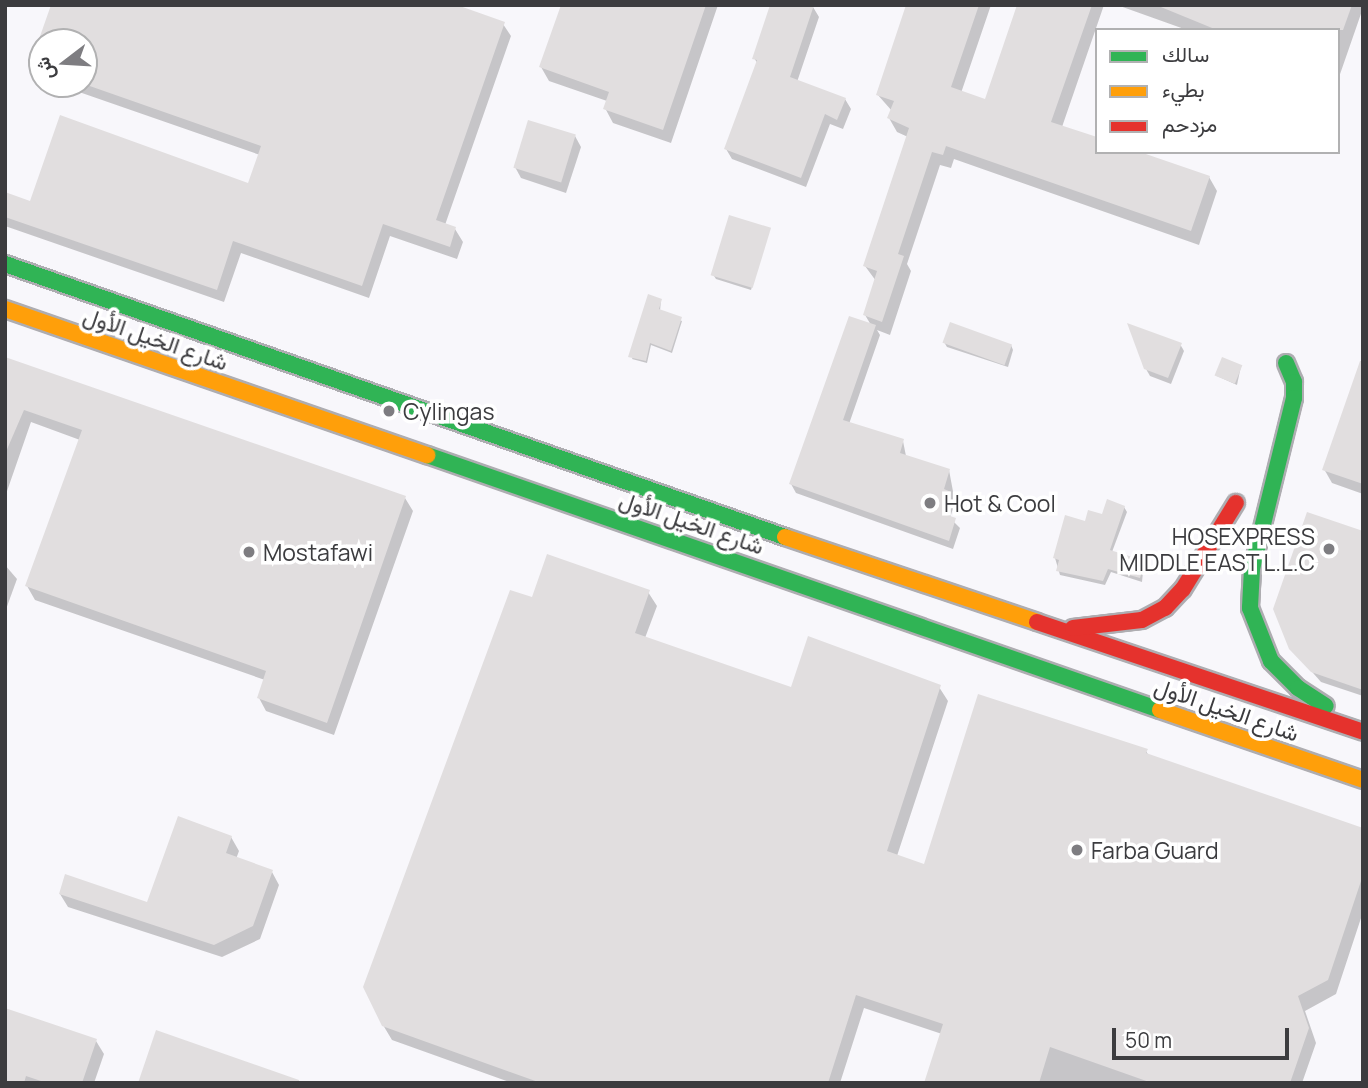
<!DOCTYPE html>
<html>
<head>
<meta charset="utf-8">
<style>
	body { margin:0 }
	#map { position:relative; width:1368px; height:1088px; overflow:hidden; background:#f8f7fb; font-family:Manrope,Vazirmatn,sans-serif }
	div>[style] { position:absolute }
	.shadow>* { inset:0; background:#0003 }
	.building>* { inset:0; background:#e1dedf; transform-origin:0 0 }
	.roads { filter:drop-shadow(2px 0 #aeadb1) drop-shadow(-2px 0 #aeadb1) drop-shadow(0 2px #aeadb1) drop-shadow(0 -2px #aeadb1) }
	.fast>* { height:16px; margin:-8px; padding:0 8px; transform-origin:8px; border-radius:8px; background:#30b455 }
	.slow>* { height:16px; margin:-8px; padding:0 8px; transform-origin:8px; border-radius:8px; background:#ff9f0a }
	.jam>* { height:16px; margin:-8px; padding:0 8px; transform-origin:8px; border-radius:8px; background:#e5322d }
	.dots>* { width:19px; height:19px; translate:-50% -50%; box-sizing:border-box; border:4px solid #fff; border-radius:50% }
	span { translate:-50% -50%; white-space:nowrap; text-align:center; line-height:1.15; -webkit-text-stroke:7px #fff; paint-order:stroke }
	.street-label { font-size:23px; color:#3c3c3f }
	.poi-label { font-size:23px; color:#3c3c3f }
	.left { translate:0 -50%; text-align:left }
	.right { translate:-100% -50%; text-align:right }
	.frame { position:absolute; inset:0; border:7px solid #3c3c3f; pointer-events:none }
	.legend { position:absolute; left:1095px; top:28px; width:245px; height:126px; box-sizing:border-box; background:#fff; border:2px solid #b1b1b2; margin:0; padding:9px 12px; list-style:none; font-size:21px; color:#3c3c3f }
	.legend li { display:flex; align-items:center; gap:14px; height:35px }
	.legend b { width:35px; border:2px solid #b1b1b2 }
	.north { position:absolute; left:28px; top:28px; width:70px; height:70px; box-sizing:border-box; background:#fff; border:2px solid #b1b1b2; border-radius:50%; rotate:253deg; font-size:19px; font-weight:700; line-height:28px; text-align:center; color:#3c3c3f }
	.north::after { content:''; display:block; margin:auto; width:24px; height:32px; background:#7e7d81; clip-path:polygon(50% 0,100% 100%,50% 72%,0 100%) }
	.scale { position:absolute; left:1112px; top:1028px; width:177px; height:32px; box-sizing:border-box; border:4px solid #3c3c3f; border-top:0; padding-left:9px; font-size:21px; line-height:24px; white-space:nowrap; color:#3c3c3f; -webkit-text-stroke:5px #fff; paint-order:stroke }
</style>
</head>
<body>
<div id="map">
	<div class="shadow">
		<div style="clip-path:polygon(53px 5px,503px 24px,511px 36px,445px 225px,455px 229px,463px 242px,457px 259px,390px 236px,369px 298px,241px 253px,224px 302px,5px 226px,5px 194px,31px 203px,249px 185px,260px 155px,56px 84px,84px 84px,84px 42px,42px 42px,39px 78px,32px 65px)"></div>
		<div style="clip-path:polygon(640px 5px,718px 5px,671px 143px,613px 123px,605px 108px,607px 101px,549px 81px,541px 67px)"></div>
		<div style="clip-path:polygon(908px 5px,991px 5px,961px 93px,986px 101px,1019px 5px,1104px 5px,1062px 127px,1097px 152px,1209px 177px,1217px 191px,1199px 245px,954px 159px,951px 168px,940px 165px,907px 264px,911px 271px,890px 335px,877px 330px,880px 335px,849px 424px,903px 441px,906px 456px,949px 470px,955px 502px,950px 518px,960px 528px,953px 549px,796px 493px,791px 484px,871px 325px,865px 315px,876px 281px,865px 266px,908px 137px,897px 132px,889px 118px,892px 111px,877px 94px)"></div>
		<div style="clip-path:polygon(1117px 5px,1363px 5px,1363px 8px,1338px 80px,1338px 30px,1187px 30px)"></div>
		<div style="clip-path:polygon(813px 7px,819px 17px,797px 82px,845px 99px,851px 109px,843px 129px,830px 124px,806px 187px,732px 159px,726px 149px,758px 64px,754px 58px)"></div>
		<div style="clip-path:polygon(575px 136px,581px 147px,566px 193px,521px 178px,515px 167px)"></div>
		<div style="clip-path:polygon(769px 229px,751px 290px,716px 279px,714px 276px)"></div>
		<div style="clip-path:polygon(661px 300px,660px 311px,682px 321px,672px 353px,651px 345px,647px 363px,632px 359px)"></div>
		<div style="clip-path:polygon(944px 342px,1011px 345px,1013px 350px,1008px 367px,947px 347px)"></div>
		<div style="clip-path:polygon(1180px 344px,1184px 351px,1171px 384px,1150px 376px,1146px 369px)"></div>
		<div style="clip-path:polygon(1363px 357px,1363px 494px,1332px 483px,1324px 469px)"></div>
		<div style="clip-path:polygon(5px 359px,405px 498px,413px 511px,334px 735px,266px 711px,259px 698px,265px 680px,35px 600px,27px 586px,80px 440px,31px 422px,5px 497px)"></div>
		<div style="clip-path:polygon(1241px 366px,1237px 385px,1217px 376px)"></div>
		<div style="clip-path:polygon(1124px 507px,1127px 512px,1112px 552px,1144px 562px,1142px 582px,1111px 572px,1105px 585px,1060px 575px,1055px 558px,1086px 523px)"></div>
		<div style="clip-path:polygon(1363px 533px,1363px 696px,1321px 682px,1291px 648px)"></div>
		<div style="clip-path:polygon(5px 565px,17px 579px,5px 612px)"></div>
		<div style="clip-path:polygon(648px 592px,657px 606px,645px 638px,792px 689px,939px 687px,948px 701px,897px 856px,925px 866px,1146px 751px,1149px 756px,1363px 830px,1363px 912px,1336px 994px,1305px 1011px,1316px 1043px,1302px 1083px,926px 1083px,942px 1034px,864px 1008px,840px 1083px,512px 1083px,392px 1040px,383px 1025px,533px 600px)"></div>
		<div style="clip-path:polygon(231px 837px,239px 851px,236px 859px,272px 872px,279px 885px,260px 939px,222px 957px,68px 907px,60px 894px,148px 904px)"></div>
		<div style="clip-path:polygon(96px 1041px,104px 1054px,94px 1083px,5px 1083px)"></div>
	</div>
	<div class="building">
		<div style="clip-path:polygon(51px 5px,457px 5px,505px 22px,436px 220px,456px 227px,450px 247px,383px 224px,362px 286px,233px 241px,217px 290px,5px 217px,5px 192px,30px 201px,60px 115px,248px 183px,261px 146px,84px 84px,84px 42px,38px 42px)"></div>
		<div style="clip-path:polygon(561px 5px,706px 5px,663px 130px,603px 109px,609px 92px,539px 67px)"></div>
		<div style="clip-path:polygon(770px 5px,814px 5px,790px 77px,846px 98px,837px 120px,825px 114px,801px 178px,724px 149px,757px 60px,752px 59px)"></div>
		<div style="clip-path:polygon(906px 5px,979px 5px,951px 87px,985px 99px,1017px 5px,1092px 5px,1051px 122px,1097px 137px,1097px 152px,1140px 152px,1210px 176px,1191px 231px,946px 146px,943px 155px,932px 152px,898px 254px,904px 256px,882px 322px,863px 315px,877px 271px,863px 266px,909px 128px,887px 118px,894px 101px,876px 95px)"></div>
		<div style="clip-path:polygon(1156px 5px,1352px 5px,1343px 30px,1217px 30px)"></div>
		<div style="left:528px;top:120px;width:50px;height:50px;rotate:17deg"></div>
		<div style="left:729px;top:215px;width:44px;height:63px;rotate:17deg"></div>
		<div style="clip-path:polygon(648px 294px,662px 299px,659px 309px,682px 317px,671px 351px,650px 343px,646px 361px,628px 357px)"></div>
		<div style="clip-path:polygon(849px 316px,876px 325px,843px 420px,904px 439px,900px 453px,950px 469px,944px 489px,951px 492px,944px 514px,956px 518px,949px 541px,789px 484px)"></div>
		<div style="left:950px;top:322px;width:66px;height:22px;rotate:20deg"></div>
		<div style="clip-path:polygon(1127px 323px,1182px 343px,1168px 378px,1144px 369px)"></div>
		<div style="clip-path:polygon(5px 357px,406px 496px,327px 723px,257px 698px,266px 671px,25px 586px,82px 430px,24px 410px,5px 454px)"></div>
		<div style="left:1222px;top:357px;width:22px;height:20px;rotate:22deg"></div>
		<div style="clip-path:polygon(1360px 361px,1363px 361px,1363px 484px,1322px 470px)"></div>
		<div style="clip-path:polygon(1107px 499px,1125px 506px,1110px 550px,1145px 561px,1140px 578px,1108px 569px,1103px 581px,1056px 571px,1059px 560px,1053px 558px,1065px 515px,1085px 521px,1088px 510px,1102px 514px)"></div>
		<div style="clip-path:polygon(1307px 512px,1363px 531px,1363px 690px,1311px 672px,1289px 649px,1273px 609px)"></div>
		<div style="clip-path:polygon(547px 554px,650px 590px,635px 633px,791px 687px,808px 636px,941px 685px,887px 851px,924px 864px,978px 694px,1148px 749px,1146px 753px,1363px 828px,1363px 875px,1328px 980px,1298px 996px,1309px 1028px,1290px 1083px,1152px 1083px,1050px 1047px,1039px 1083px,924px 1083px,943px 1024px,856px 995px,828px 1083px,541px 1083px,382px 1026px,363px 987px,510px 590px,532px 597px)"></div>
		<div style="clip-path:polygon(178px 816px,232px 836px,226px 853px,273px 870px,253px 926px,214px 945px,59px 894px,65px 874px,147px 902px)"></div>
		<div style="clip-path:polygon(5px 1008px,97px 1039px,82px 1083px,47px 1083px,26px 1076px,24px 1083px,5px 1083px)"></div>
		<div style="clip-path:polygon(156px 1030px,299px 1080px,299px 1083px,138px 1083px)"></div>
	</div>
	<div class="roads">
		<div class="fast">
			<div style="left:5px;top:264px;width:826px;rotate:19.29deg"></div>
			<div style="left:1286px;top:363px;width:21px;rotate:67deg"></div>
			<div style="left:1294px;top:382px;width:16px;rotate:90deg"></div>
			<div style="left:1294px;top:398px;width:176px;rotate:103.8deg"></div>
			<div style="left:1252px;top:569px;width:39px;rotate:93deg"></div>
			<div style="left:1250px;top:608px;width:57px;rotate:68.4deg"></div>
			<div style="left:1271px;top:661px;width:38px;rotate:45deg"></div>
			<div style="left:1298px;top:688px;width:33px;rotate:33deg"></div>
			<div style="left:427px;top:455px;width:776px;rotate:19.18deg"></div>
		</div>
		<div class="slow">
			<div style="left:5px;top:309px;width:447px;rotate:19.1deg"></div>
			<div style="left:785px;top:537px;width:266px;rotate:18.6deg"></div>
			<div style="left:1160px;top:710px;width:215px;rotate:19deg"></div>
		</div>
		<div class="jam">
			<div style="left:1037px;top:622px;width:344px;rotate:18.6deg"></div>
			<div style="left:1073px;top:628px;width:69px;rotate:-6.6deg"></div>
			<div style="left:1142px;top:620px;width:26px;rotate:-28deg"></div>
			<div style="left:1165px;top:608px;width:26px;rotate:-47deg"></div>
			<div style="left:1183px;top:589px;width:101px;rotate:-58.4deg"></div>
		</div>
	</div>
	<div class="dots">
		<div style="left:389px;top:411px;background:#7e7d81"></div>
		<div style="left:930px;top:503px;background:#7e7d81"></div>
		<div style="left:1329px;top:549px;background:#7e7d81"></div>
		<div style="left:249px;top:552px;background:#7e7d81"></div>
		<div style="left:1077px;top:850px;background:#7e7d81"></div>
	</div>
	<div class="street-label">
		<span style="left:156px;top:338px;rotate:19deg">شارع الخيل الأول</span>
		<span style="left:692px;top:522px;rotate:19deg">شارع الخيل الأول</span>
		<span style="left:1227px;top:709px;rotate:19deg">شارع الخيل الأول</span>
	</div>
	<div class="poi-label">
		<span class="left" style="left:403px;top:411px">Cylingas</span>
		<span class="left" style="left:944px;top:503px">Hot &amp; Cool</span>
		<span class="right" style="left:1315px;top:549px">HOSEXPRESS<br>MIDDLE EAST L.L.C</span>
		<span class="left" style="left:263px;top:552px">Mostafawi</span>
		<span class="left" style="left:1091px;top:850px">Farba Guard</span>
	</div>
	<div class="frame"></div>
	<ul class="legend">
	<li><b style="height:9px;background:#30b455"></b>سالك</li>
	<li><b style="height:9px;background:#ff9f0a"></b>بطيء</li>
	<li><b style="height:9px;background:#e5322d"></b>مزدحم</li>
	</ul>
	<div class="north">ش</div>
	<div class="scale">50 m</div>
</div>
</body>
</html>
